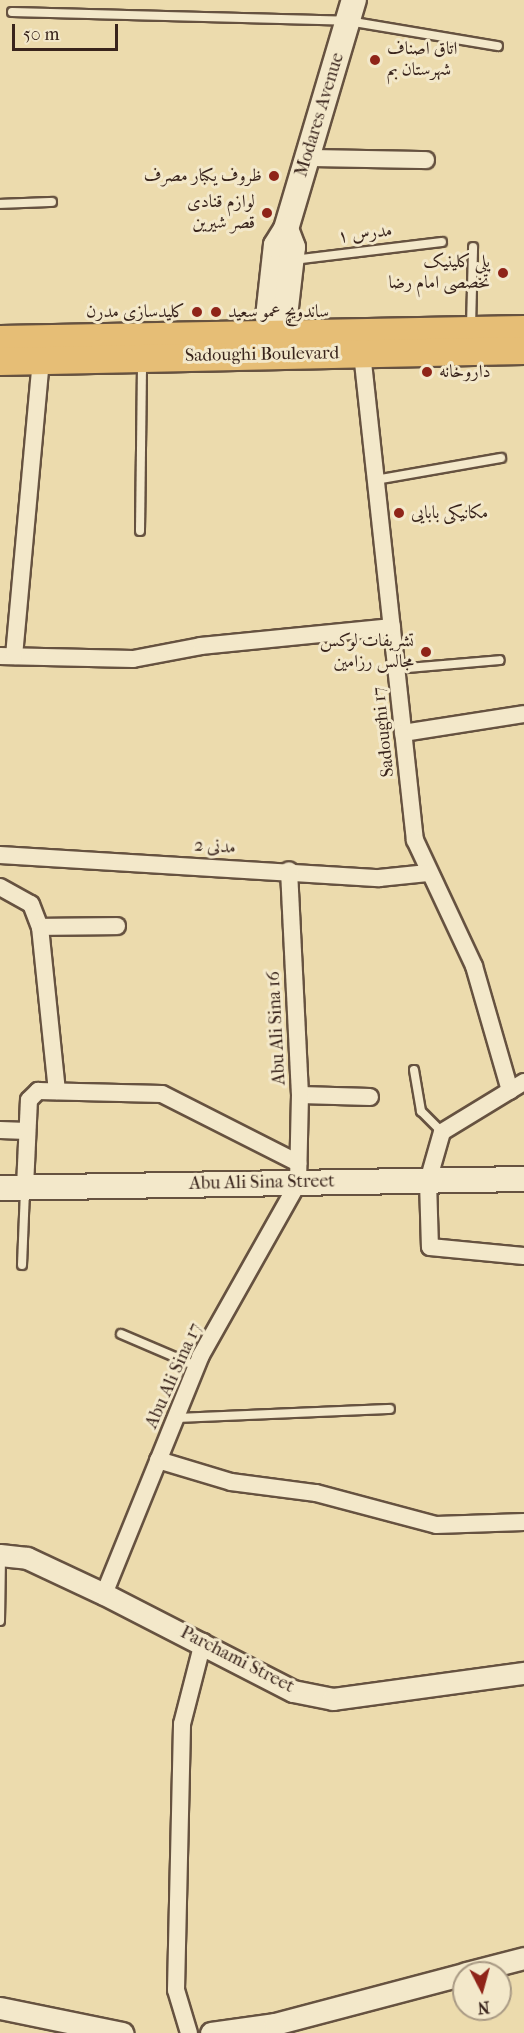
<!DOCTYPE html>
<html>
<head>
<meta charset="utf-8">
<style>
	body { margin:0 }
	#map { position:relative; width:524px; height:2033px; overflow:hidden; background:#ecdbad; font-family:"IM FELL French Canon",Amiri,serif }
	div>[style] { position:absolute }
	.roads { filter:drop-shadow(2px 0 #665240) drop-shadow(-2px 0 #665240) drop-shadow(0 2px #665240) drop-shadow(0 -2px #665240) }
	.service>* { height:8px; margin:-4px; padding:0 4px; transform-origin:4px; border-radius:4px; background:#f3e8ca }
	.minor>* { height:16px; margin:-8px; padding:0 8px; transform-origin:8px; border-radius:8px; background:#f3e8ca }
	.tertiary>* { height:21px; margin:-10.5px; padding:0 10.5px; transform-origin:10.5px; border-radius:10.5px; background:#f3e8ca }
	.secondary>* { height:24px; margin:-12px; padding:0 12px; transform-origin:12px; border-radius:12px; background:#f3e8ca }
	.primary>* { height:27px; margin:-13.5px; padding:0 13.5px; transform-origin:13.5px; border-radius:13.5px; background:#e6be76 }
	.dots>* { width:16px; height:16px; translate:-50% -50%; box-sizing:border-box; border:3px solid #f3e8ca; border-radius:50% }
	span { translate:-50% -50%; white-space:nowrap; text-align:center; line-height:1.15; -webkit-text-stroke:6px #f3e8ca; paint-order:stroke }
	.poi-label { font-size:18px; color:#39241c }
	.left { translate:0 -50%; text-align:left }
	.right { translate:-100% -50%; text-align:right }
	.street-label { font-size:18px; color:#39241c }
	.north { position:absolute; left:452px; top:1961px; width:60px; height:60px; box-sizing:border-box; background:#f3e8ca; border:2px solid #a99a84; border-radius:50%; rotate:174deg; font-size:16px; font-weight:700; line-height:24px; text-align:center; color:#39241c }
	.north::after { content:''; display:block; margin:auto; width:21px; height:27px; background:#8f2418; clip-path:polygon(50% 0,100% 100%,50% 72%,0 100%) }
	.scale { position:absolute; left:12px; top:24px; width:106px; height:27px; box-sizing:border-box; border:3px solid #39241c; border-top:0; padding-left:8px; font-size:18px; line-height:21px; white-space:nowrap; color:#39241c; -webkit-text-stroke:4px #f3e8ca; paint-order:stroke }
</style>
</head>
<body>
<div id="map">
	<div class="roads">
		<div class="service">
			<div style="left:12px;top:12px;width:336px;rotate:1.5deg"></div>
			<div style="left:348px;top:21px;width:152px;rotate:9.5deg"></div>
			<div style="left:0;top:204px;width:52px;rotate:-2.2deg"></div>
			<div style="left:293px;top:260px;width:150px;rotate:-6.9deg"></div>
			<div style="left:471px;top:326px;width:79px;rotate:-88.5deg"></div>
			<div style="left:375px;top:480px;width:128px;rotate:-9.9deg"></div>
			<div style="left:140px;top:531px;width:170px;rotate:-89.3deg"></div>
			<div style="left:396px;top:669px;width:104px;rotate:-4.9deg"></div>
			<div style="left:414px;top:1070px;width:42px;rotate:80.3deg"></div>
			<div style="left:421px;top:1111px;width:30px;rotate:45deg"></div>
			<div style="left:22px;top:1265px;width:74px;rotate:-87.7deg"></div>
			<div style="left:121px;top:1334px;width:82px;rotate:23.1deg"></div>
			<div style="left:175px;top:1418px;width:215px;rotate:-2.4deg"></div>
			<div style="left:0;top:1621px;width:65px;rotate:-89.1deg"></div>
		</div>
		<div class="minor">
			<div style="left:307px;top:158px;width:119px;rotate:1deg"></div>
			<div style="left:362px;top:353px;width:490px;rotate:83.8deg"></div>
			<div style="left:415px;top:840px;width:139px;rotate:64.9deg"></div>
			<div style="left:474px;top:966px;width:130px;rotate:73.9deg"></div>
			<div style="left:0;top:656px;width:133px;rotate:1.3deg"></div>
			<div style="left:133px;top:659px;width:69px;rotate:-10.8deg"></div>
			<div style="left:201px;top:646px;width:192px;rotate:-5.7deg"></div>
			<div style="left:14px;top:656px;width:297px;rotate:-84.8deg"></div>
			<div style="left:403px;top:733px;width:122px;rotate:-8.9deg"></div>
			<div style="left:0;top:855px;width:380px;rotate:3.5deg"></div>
			<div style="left:379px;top:878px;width:49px;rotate:-5.8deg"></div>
			<div style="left:0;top:887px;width:35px;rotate:29deg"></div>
			<div style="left:31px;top:904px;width:25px;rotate:69deg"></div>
			<div style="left:40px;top:927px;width:165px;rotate:84.1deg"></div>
			<div style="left:40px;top:927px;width:77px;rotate:-0.7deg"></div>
			<div style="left:524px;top:1082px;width:96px;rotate:148.6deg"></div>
			<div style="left:442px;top:1132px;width:51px;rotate:105.9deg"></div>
			<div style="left:428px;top:1181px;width:66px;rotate:88.3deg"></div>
			<div style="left:430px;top:1247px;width:94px;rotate:5.5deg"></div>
			<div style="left:300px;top:1095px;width:70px;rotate:1.6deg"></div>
			<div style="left:0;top:1130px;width:27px;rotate:2deg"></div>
			<div style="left:25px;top:1187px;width:87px;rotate:-87.4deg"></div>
			<div style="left:29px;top:1100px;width:13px;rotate:-45deg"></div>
			<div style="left:38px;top:1091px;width:124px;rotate:1.4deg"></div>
			<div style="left:162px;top:1094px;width:153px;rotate:26.9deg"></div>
			<div style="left:158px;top:1460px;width:76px;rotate:16.8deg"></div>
			<div style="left:231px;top:1482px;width:86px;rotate:7.4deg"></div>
			<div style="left:316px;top:1493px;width:124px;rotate:14.9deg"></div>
			<div style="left:436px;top:1525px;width:88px;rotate:-2deg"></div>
			<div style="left:104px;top:1594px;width:256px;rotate:-67.9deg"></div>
			<div style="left:200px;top:1357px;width:200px;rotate:-60.6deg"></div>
			<div style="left:298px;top:1183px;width:88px;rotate:-88.7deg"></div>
			<div style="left:300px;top:1095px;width:225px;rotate:-92.8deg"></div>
			<div style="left:189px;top:2033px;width:45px;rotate:-106.8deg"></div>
			<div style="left:176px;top:1990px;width:266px;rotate:-88.7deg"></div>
			<div style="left:182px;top:1724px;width:85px;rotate:-75.6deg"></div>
		</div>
		<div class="tertiary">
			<div style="left:0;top:1555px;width:27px;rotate:6deg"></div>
			<div style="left:27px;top:1558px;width:85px;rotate:25.1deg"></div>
			<div style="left:104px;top:1594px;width:212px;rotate:27.2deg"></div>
			<div style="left:293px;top:1691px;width:41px;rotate:11.3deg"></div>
			<div style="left:333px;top:1699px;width:193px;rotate:-7.8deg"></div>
			<div style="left:466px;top:1973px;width:60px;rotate:-14.5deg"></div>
			<div style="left:0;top:2008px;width:125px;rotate:11.6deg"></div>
			<div style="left:211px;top:2033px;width:65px;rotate:-8deg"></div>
			<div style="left:275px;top:2024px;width:196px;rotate:-14.8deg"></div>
		</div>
		<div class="secondary">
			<div style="left:277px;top:334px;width:19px;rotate:-118deg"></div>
			<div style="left:268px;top:317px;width:72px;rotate:-83.7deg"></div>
			<div style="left:276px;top:245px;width:19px;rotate:-58deg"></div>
			<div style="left:286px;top:229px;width:239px;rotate:-73.5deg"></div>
			<div style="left:277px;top:334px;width:20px;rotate:-66deg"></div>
			<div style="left:285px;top:316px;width:69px;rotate:-83.4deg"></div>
			<div style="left:293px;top:247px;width:19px;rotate:-111deg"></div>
			<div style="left:0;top:1188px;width:524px;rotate:-0.98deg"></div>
		</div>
		<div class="primary">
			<div style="left:0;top:339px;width:524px;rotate:-1.09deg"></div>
			<div style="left:0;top:361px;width:524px;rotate:-1.2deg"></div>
		</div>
	</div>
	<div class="dots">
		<div style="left:375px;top:60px;background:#8f2418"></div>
		<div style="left:274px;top:176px;background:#8f2418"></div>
		<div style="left:267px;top:213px;background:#8f2418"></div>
		<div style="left:503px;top:273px;background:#8f2418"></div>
		<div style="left:197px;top:312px;background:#8f2418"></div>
		<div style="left:216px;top:312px;background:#8f2418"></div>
		<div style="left:427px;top:372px;background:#8f2418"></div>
		<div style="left:399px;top:513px;background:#8f2418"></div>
		<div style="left:426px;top:652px;background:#8f2418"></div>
	</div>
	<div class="poi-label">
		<span class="left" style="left:387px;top:60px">اتاق اصناف<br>شهرستان بم</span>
		<span class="right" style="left:262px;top:176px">ظروف یکبار مصرف</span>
		<span class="right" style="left:255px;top:213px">لوازم قنادی<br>قصر شیرین</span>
		<span class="right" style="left:490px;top:273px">پلی کلینیک<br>تخصصی امام رضا</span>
		<span class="right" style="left:185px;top:312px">کلیدسازی مدرن</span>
		<span class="left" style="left:228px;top:312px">ساندویچ عمو سعید</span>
		<span class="left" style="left:439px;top:372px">داروخانه</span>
		<span class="left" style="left:411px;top:513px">مکانیکی بابایی</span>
		<span class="right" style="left:414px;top:652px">تشریفات لوکس<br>مجالس رزامین</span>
	</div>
	<div class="street-label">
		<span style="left:320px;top:115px;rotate:-73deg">Modares Avenue</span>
		<span style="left:365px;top:234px;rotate:-7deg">مدرس ۱</span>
		<span style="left:262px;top:355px;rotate:-1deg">Sadoughi Boulevard</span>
		<span style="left:384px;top:732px;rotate:-96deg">Sadoughi 17</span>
		<span style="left:215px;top:847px;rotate:3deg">مدنی 2</span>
		<span style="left:277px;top:1028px;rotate:-93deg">Abu Ali Sina 16</span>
		<span style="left:262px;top:1183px;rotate:-1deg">Abu Ali Sina Street</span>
		<span style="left:174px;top:1376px;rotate:-66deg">Abu Ali Sina 17</span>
		<span style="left:237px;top:1660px;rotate:27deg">Parchami Street</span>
	</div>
	<div class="north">N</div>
	<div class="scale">50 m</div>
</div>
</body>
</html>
